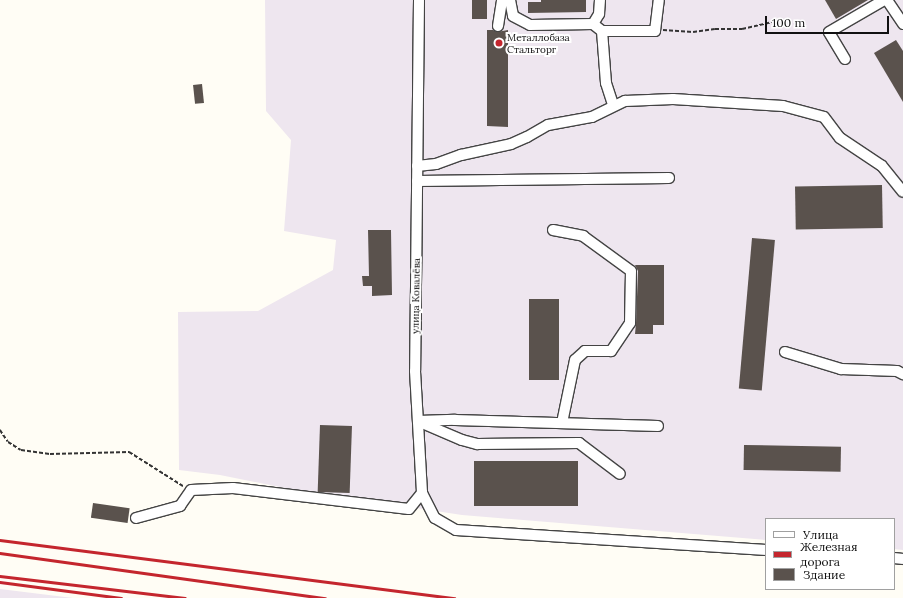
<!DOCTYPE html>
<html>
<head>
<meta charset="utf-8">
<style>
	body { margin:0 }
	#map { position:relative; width:903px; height:598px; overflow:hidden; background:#fffdf5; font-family:Lora,serif }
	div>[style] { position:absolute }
	.industrial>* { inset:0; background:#eee6ef }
	.building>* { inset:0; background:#5a524d; transform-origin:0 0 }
	.path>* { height:1.5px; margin-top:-0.75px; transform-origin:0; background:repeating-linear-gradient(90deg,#333 0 4px,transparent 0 6px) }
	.roads { filter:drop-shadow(1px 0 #444) drop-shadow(-1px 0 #444) drop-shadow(0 1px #444) drop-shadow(0 -1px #444) }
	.minor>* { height:10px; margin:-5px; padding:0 5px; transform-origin:5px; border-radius:5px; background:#fff }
	.rail>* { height:2.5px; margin:-1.25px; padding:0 1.25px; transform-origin:1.25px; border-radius:1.25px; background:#c4262e }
	.dots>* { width:11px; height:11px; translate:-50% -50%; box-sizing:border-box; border:2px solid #fff; border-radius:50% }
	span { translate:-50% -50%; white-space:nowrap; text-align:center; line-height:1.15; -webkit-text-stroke:4px #fff; paint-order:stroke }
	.poi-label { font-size:10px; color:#111 }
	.left { translate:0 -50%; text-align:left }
	.street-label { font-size:10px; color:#111 }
	.legend { position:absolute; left:765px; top:518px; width:130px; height:72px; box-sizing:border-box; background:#fff; border:1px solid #a0a0a0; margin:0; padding:5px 7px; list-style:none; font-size:12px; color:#111 }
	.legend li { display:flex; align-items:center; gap:8px; height:20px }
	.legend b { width:20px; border:1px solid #a0a0a0 }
	.scale { position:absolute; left:765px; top:16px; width:124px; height:18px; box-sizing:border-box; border:2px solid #111; border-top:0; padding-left:5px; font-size:12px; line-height:14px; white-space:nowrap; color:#111; -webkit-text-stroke:3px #fff; paint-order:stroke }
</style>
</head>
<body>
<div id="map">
	<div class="industrial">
		<div style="clip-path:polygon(265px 0,903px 0,903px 550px,894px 549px,894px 519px,766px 519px,766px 540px,462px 515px,285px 488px,220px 475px,179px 470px,178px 312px,258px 311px,333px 270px,336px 240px,284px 231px,291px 140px,266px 111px)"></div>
		<div style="clip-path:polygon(0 589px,73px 598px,0 598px)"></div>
	</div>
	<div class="building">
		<div style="left:472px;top:0;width:15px;height:19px"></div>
		<div style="clip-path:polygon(541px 0,586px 0,586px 12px,528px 13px,528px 2px,541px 2px)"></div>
		<div style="clip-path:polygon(825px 0,868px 0,836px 19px)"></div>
		<div style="clip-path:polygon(487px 30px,493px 30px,497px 32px,508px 30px,508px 127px,487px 126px)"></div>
		<div style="clip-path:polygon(896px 40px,903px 51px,903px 102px,874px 53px)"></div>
		<div style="left:202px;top:84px;width:19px;height:9px;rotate:84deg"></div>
		<div style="left:882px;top:185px;width:43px;height:87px;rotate:89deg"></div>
		<div style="clip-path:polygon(368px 230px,391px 230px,392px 295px,372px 296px,372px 286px,363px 286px,362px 276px,369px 276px)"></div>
		<div style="left:752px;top:238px;width:23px;height:151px;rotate:5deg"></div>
		<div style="clip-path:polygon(635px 265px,664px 265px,664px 325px,653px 325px,653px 334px,635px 334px,636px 323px,638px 271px)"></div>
		<div style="left:529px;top:299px;width:30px;height:81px"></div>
		<div style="left:320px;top:425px;width:32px;height:67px;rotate:2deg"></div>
		<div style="left:744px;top:445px;width:97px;height:25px;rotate:1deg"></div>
		<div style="left:578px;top:461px;width:45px;height:104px;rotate:90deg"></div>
		<div style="left:93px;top:503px;width:37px;height:15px;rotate:8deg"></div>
	</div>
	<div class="path">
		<div style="left:663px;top:30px;width:30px;rotate:4deg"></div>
		<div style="left:693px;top:32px;width:22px;rotate:-8deg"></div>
		<div style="left:715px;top:29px;width:27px"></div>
		<div style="left:742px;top:29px;width:35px;rotate:-13deg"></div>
		<div style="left:0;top:430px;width:14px;rotate:56deg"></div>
		<div style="left:8px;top:442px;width:15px;rotate:32deg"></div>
		<div style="left:21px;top:450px;width:29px;rotate:8deg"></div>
		<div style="left:50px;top:454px;width:79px;rotate:-1.5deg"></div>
		<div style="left:129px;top:452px;width:64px;rotate:32.2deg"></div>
	</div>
	<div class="roads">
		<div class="minor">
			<div style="left:419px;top:0;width:371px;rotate:90.6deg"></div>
			<div style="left:415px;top:371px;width:122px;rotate:86.7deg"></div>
			<div style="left:422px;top:493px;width:28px;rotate:63deg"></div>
			<div style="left:435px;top:518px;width:24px;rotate:30deg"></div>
			<div style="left:456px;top:530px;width:311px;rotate:3.7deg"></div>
			<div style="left:510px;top:0;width:16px;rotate:79deg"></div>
			<div style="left:513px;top:16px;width:19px;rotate:28deg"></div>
			<div style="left:530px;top:25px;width:63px;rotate:-0.9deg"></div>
			<div style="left:593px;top:24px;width:11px;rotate:38deg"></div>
			<div style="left:602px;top:31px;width:52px;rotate:85.6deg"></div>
			<div style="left:606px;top:83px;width:23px;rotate:72deg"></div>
			<div style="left:887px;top:0;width:29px;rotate:56deg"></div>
			<div style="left:593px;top:24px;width:12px;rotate:-59deg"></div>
			<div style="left:599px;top:14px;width:14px;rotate:-86deg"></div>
			<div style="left:498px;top:26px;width:26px;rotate:-81deg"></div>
			<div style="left:602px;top:31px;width:53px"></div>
			<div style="left:655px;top:31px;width:31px;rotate:-83deg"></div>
			<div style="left:845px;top:59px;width:31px;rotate:-121deg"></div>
			<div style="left:829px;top:32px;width:64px;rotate:-30.2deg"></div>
			<div style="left:417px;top:166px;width:19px;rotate:-6deg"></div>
			<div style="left:436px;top:164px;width:27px;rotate:-20deg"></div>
			<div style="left:461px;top:155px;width:51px;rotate:-12.4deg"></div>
			<div style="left:511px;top:144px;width:17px;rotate:-24deg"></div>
			<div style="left:527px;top:137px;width:24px;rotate:-30deg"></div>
			<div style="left:548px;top:125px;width:45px;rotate:-10.3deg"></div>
			<div style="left:592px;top:117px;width:37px;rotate:-26deg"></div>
			<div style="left:625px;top:101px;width:48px;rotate:-2.4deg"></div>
			<div style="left:673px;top:99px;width:110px;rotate:3.6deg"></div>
			<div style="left:783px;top:106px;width:42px;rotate:15deg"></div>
			<div style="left:824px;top:117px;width:26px;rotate:53deg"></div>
			<div style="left:840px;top:138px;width:50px;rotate:33.7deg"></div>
			<div style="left:882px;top:166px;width:33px;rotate:51deg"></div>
			<div style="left:417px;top:181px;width:252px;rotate:-0.7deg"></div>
			<div style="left:553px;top:230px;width:31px;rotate:11deg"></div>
			<div style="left:583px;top:236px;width:59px;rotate:36.1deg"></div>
			<div style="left:631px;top:271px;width:52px;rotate:91.1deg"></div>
			<div style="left:630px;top:323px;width:34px;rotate:124deg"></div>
			<div style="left:611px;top:351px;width:26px;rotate:180deg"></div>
			<div style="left:585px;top:351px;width:13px;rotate:138deg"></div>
			<div style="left:575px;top:360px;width:64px;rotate:101.7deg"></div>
			<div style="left:785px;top:352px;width:59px;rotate:16.9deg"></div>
			<div style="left:841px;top:369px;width:56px;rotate:2deg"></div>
			<div style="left:897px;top:371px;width:7px;rotate:27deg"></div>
			<div style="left:418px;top:421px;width:37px;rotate:-2deg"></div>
			<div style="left:455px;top:420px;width:203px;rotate:1.7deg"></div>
			<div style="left:422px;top:423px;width:43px;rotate:23deg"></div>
			<div style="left:462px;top:440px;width:16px;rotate:15deg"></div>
			<div style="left:477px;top:444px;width:102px;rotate:-0.6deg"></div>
			<div style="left:579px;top:443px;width:51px;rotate:37.1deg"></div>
			<div style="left:136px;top:518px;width:46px;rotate:-15.3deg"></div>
			<div style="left:180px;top:506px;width:19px;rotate:-55deg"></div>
			<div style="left:191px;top:490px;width:42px;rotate:-2.7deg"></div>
			<div style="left:233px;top:488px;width:177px;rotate:6.8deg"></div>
			<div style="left:409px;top:509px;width:21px;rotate:-51deg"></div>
			<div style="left:894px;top:558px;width:9px;rotate:6deg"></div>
		</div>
	</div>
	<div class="rail">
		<div style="left:0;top:540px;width:458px;rotate:7.3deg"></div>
		<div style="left:0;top:553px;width:328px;rotate:7.9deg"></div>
		<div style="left:0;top:576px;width:186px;rotate:6.8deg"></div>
		<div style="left:0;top:582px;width:122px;rotate:7.5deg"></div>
	</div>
	<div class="dots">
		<div style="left:499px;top:43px;background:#c4262e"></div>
	</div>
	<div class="poi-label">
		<span class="left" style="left:507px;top:43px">Металлобаза<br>Стальторг</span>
	</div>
	<div class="street-label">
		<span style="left:416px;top:296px;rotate:-89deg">улица Ковалёва</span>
	</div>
	<ul class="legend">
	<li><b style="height:5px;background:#fff"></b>Улица</li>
	<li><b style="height:5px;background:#c4262e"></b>Железная дорога</li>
	<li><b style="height:11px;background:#5a524d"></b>Здание</li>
	</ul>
	<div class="scale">100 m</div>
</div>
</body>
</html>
